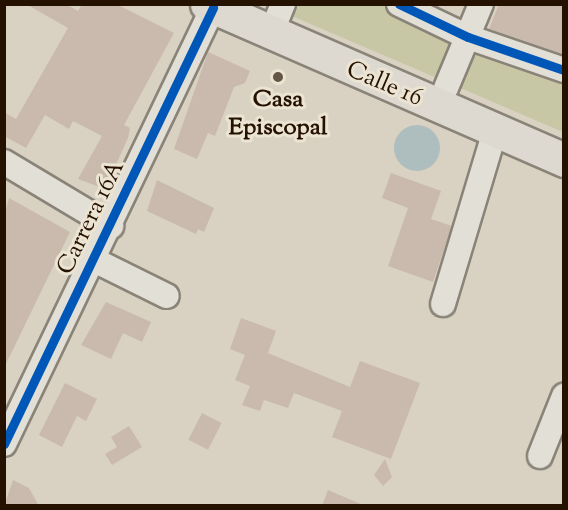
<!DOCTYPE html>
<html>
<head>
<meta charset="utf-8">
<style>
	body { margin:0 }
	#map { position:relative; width:568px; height:510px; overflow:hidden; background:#d9d2c3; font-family:"Sorts Mill Goudy",serif }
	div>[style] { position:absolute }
	.green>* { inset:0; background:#c7c6a5 }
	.water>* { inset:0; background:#aebebe }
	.round { border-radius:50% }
	.building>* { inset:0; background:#c9baad; transform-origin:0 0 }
	.roads { filter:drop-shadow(2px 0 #898378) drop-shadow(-2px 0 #898378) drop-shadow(0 2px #898378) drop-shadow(0 -2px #898378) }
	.minor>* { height:24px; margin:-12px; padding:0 12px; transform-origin:12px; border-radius:12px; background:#e2dfd7 }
	.highway>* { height:33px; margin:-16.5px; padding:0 16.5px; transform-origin:16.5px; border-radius:16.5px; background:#ddd9d1 }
	.cycleway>* { height:9px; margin:-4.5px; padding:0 4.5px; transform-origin:4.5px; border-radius:4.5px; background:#0057b8 }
	.dots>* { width:16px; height:16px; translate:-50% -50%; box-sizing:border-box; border:3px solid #ece4d3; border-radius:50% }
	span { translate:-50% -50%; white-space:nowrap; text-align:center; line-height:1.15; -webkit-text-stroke:6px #ece4d3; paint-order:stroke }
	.street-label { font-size:24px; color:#251100 }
	.poi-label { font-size:24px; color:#251100; font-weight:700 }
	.frame { position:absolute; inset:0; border:6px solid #251100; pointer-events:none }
</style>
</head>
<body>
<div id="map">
	<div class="green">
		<div style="clip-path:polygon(290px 5px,389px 5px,563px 75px,563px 132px,287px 14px)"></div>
	</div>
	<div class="water">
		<div class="round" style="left:394px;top:125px;width:46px;height:46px"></div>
	</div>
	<div class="building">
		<div style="clip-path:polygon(26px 4px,66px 4px,78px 11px,82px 4px,116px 4px,174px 33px,124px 125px,130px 128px,128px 138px,105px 189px,78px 179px,102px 136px,73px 121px,69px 129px,45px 115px,26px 148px,4px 136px,4px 112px,16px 119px,68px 28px)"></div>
		<div style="clip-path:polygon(499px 4px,564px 4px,564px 55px,489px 29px)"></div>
		<div style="clip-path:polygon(208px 52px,250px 71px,245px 83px,234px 87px,215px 136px,208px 133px,197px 159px,174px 149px)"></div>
		<div style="clip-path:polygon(391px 173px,441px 191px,431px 219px,452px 226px,433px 282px,388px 266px,408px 208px,382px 198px)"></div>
		<div style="clip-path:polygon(157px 180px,214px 208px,204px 232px,198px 229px,196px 234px,147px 211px)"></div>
		<div style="clip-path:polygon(9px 198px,70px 232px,4px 368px,4px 216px)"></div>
		<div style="clip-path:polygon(106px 302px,151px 322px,142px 342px,123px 333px,111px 359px,81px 345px)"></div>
		<div style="clip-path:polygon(241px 318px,276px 331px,268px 353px,350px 387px,360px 361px,420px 383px,391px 459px,332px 437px,342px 411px,294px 393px,288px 408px,264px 400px,260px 411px,242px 405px,250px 386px,235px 380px,245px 355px,230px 349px)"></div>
		<div style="clip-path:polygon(65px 383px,97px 399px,86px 421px,77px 416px,62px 447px,39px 435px)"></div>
		<div style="left:202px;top:413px;width:22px;height:30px;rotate:27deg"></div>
		<div style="clip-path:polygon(129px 426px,142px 447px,112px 465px,105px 454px,117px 447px,111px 437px)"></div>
		<div style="clip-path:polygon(385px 459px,392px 477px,383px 486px,374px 475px)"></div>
		<div style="clip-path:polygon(13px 480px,29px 488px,39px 506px,4px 506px)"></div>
		<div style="clip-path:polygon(328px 490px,363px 505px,363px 506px,322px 506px)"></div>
	</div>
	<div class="roads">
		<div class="minor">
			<div style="left:399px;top:4px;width:76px;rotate:25.6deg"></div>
			<div style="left:468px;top:37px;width:102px;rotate:19deg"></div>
			<div style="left:270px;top:36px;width:35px;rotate:-68deg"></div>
			<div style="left:446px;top:88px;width:91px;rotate:-67.4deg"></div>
			<div style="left:4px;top:162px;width:125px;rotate:30.9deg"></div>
			<div style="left:94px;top:260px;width:81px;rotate:26.3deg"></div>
			<div style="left:443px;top:304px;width:181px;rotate:-73.3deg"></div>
			<div style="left:4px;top:444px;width:484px;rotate:-64.4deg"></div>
			<div style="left:540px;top:456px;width:65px;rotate:-68.2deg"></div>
		</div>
		<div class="highway">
			<div style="left:207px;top:4px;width:390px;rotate:23.6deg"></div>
		</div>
	</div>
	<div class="cycleway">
		<div style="left:399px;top:4px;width:76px;rotate:25.6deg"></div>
		<div style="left:468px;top:37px;width:102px;rotate:19deg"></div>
		<div style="left:4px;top:444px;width:484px;rotate:-64.4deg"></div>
	</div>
	<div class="dots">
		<div style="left:278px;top:77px;background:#645544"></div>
	</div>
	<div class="street-label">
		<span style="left:384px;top:85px;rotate:23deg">Calle 16</span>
		<span style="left:92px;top:218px;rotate:-64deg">Carrera 16A</span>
	</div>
	<div class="poi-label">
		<span style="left:278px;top:115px">Casa<br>Episcopal</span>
	</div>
	<div class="frame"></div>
</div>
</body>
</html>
